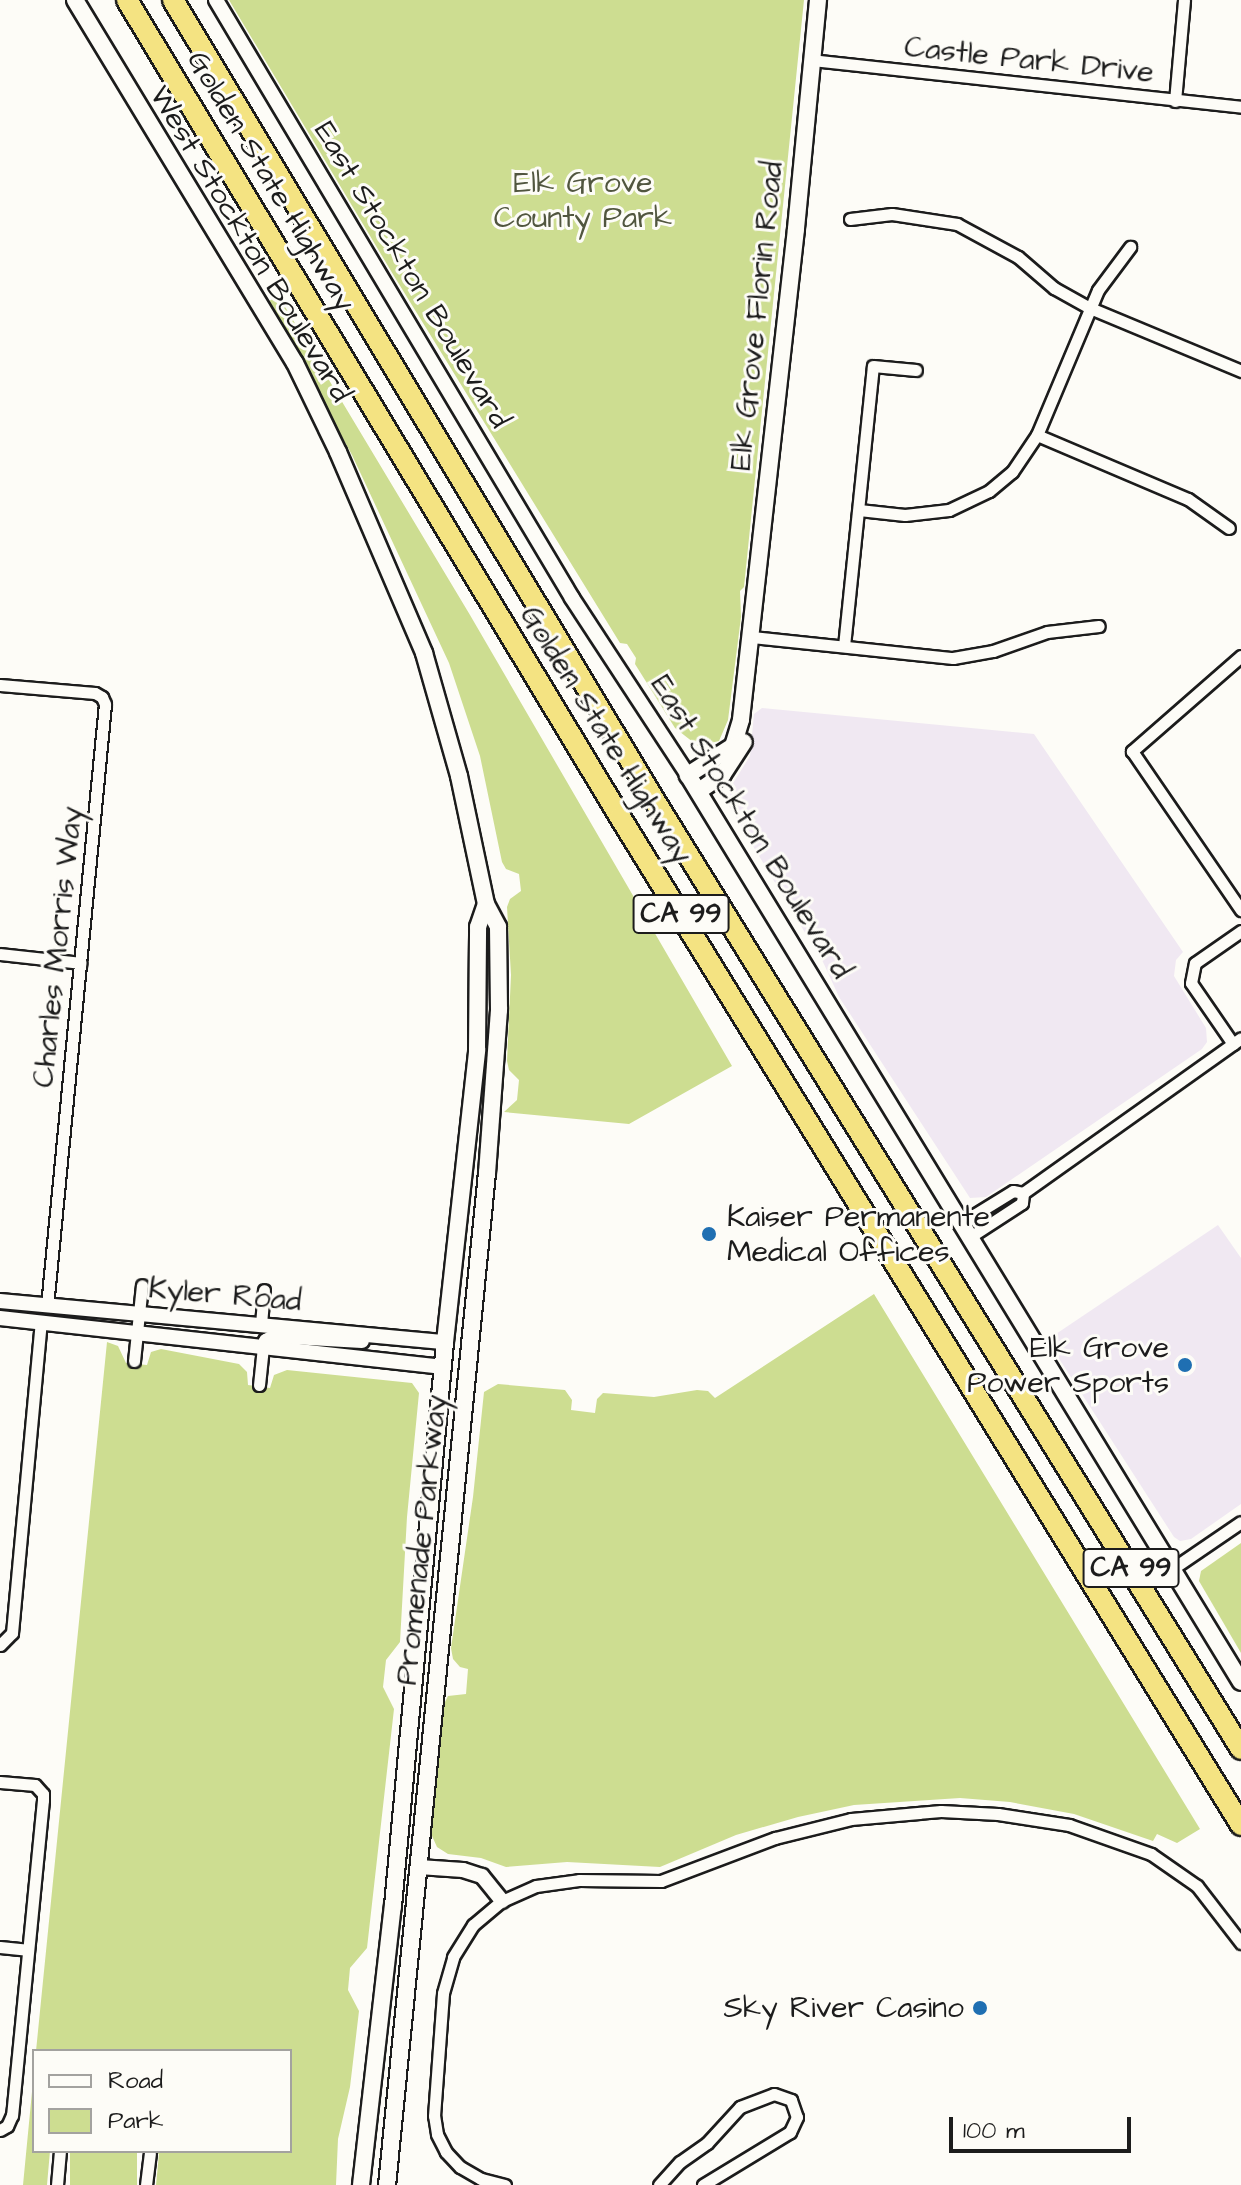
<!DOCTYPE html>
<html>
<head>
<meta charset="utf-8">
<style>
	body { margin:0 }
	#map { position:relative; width:1241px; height:2185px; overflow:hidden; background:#fdfcf7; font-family:"Architects Daughter",sans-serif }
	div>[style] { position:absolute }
	.built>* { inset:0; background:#f0e8f2 }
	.green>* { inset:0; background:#cddd91; transform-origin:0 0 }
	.roads { filter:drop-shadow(2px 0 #1c1c1c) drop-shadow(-2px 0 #1c1c1c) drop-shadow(0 2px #1c1c1c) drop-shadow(0 -2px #1c1c1c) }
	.minor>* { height:11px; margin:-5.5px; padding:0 5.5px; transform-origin:5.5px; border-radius:5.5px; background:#fdfcf7 }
	.tertiary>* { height:14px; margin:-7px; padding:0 7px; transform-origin:7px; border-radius:7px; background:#fdfcf7 }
	.secondary>* { height:16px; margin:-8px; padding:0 8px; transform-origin:8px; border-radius:8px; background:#fdfcf7 }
	.motorway>* { height:20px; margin:-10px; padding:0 10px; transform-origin:10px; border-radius:10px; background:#f4e382 }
	.dots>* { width:22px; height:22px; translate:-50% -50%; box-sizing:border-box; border:4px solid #fdfcf7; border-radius:50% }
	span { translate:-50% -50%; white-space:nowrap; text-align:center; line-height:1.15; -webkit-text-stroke:6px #fdfcf7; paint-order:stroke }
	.shield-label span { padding:2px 6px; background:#fdfcf7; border:2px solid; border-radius:6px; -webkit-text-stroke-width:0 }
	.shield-label { font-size:28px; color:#1c1c1c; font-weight:700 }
	.street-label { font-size:30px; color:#1c1c1c }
	.park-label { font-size:30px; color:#51563f }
	.poi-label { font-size:30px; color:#1c1c1c }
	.left { translate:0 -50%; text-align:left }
	.right { translate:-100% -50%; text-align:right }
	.legend { position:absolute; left:32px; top:2049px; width:260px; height:104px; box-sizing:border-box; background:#fdfcf7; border:2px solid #a3a29f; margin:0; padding:10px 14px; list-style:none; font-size:24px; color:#1c1c1c }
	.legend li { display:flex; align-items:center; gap:16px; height:40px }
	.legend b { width:40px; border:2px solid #a3a29f }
	.scale { position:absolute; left:949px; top:2117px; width:182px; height:36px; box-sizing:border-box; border:4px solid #1c1c1c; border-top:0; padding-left:10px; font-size:24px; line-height:28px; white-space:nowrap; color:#1c1c1c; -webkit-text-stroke:6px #fdfcf7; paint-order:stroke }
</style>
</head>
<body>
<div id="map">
	<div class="built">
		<div style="clip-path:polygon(762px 708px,1034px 734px,1183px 952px,1176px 960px,1174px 976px,1206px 1028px,1207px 1042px,1202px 1049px,986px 1197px,970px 1198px,839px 997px,812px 938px,807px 936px,729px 806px,730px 788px,750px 756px,754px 714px)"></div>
		<div style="clip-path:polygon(1218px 1225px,1241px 1258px,1241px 1504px,1191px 1539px,1180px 1541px,1174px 1537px,1047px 1340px)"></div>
	</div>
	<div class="green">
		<div style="clip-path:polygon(229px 0,804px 0,744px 587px,740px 591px,741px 617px,728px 720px,719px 741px,698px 746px,675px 728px,635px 664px,636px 658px,627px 644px,620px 643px,394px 276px)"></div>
		<div style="clip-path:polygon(278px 295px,470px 615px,732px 1066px,629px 1124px,504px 1112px,517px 1100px,519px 1080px,509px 1070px,507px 1061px,511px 975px,507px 907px,510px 899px,521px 891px,519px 874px,506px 869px,502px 862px,480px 756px,449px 663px,352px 455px,268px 302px)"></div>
		<div style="clip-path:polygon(874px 1294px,1200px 1829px,1177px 1843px,1157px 1834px,1153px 1841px,1074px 1814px,1010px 1802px,960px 1798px,854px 1805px,798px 1817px,736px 1835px,660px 1867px,567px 1862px,506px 1867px,481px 1858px,448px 1854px,437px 1847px,428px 1827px,444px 1704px,448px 1696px,466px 1694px,468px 1669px,460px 1667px,453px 1659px,451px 1648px,473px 1497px,484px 1392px,498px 1384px,565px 1390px,572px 1400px,571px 1410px,595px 1413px,597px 1399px,603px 1393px,654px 1397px,697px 1390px,708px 1391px,715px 1398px)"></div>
		<div style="clip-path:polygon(107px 1342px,118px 1346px,126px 1363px,147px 1365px,151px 1352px,161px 1349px,239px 1364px,247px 1372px,248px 1385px,270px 1388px,274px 1375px,287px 1370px,412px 1383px,419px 1393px,407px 1517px,400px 1642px,386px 1660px,383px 1687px,394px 1709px,367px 1948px,350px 1968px,348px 1990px,359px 2011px,350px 2087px,338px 2139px,336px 2185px,156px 2185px,159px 2154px,143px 2151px,290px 2151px,290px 2051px,36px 2051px)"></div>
		<div style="clip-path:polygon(1241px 1543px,1241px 1653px,1199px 1581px,1201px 1571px)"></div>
		<div style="clip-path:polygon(34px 2071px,34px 2151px,50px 2151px,47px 2185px,23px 2185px)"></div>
		<div style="left:70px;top:2151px;width:67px;height:34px"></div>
	</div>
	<div class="roads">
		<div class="minor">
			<div style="left:811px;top:60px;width:433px;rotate:6.2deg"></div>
			<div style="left:1175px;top:101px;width:101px;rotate:-84.9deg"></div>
			<div style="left:850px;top:219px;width:42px;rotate:-6.8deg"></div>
			<div style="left:892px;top:214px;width:66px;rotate:8.7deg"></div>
			<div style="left:957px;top:224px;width:69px;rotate:28.4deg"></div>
			<div style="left:1018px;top:257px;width:48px;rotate:40.7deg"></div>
			<div style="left:1054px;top:288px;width:41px;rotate:29.1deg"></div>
			<div style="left:1090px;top:308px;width:164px;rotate:22.6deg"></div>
			<div style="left:1037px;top:435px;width:164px;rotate:23deg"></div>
			<div style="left:1188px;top:499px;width:50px;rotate:35.3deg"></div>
			<div style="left:859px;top:510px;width:46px;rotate:6.2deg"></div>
			<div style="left:905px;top:515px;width:44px;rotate:-6.5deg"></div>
			<div style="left:949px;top:510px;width:44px;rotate:-25.4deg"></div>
			<div style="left:989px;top:491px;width:30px;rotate:-40deg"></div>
			<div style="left:1012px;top:472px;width:45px;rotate:-56deg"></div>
			<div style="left:1037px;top:435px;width:157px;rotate:-67.2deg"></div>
			<div style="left:1098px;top:290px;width:54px;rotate:-53.3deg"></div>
			<div style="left:752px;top:637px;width:202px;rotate:6deg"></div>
			<div style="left:953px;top:658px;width:41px;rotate:-9.9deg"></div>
			<div style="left:993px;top:651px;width:57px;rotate:-19.4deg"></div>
			<div style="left:1047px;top:632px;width:52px;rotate:-6.6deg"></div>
			<div style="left:844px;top:646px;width:281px;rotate:-84.1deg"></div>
			<div style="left:873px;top:366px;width:43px;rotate:5.3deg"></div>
			<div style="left:1241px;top:656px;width:145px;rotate:138.9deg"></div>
			<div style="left:1132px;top:751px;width:193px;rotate:55.6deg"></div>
			<div style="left:0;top:685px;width:95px;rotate:4.8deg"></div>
			<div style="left:95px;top:693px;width:8px;rotate:30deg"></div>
			<div style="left:102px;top:697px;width:8px;rotate:67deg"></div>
			<div style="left:105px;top:704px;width:605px;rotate:95.5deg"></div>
			<div style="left:0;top:954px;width:81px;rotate:6.3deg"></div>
			<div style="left:1233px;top:1044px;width:74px;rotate:-124.5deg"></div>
			<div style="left:1191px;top:983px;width:20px;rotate:-79deg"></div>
			<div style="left:1195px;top:963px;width:56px;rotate:-34.8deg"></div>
			<div style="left:961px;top:1223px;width:61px;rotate:-31.6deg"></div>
			<div style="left:1013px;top:1191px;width:10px;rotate:11deg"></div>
			<div style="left:970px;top:1237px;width:62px;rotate:-33.2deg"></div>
			<div style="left:1022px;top:1203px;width:10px;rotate:-84deg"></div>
			<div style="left:1023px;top:1193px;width:267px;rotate:-35.4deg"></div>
			<div style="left:261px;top:1324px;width:34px;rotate:-85deg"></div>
			<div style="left:134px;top:1361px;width:76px;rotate:-84deg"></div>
			<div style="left:259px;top:1385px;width:36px;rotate:-84deg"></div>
			<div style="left:1172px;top:1569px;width:83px;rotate:-34.3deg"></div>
			<div style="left:0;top:1645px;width:17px;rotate:-45deg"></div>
			<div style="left:12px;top:1633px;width:311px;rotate:-84.7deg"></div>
			<div style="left:0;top:1782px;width:35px;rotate:5deg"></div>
			<div style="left:35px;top:1785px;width:12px;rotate:48deg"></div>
			<div style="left:43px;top:1794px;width:6px;rotate:90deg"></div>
			<div style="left:43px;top:1800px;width:317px;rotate:95.6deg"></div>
			<div style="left:12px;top:2115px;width:12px;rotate:114deg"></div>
			<div style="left:7px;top:2126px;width:8px;rotate:150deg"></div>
			<div style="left:0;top:1947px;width:27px;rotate:6deg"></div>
			<div style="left:57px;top:2185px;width:34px;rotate:-85deg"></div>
			<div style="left:146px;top:2185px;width:32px;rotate:-83deg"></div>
			<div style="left:505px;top:2185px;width:25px;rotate:-166deg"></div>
			<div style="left:481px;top:2179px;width:24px;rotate:-150deg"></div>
			<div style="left:460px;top:2167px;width:21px;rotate:-133deg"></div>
			<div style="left:446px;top:2152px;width:20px;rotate:-117deg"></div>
			<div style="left:437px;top:2134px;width:18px;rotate:-99deg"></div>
			<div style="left:434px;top:2116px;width:123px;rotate:-85.8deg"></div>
			<div style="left:443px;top:1993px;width:37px;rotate:-74deg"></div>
			<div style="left:453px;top:1957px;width:38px;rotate:-58deg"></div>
			<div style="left:473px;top:1925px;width:38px;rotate:-40deg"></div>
			<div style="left:502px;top:1901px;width:37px;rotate:-24deg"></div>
			<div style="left:536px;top:1886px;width:43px;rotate:-7.9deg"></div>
			<div style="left:579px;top:1880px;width:82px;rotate:0.7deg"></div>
			<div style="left:661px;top:1881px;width:122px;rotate:-20.7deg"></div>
			<div style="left:775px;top:1838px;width:78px;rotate:-14deg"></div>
			<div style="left:851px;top:1819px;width:90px;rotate:-5.1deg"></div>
			<div style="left:941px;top:1811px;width:57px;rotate:3deg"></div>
			<div style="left:998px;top:1814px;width:72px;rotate:8.8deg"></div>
			<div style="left:1069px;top:1825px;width:87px;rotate:19.5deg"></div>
			<div style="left:1151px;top:1854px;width:56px;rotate:34.8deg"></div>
			<div style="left:1197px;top:1886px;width:72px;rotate:52.3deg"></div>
			<div style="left:659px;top:2185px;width:31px;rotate:-48deg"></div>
			<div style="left:680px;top:2162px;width:33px;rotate:-35deg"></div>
			<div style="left:707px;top:2143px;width:49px;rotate:-47.5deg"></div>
			<div style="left:740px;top:2107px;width:36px;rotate:-21deg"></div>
			<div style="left:774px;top:2094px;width:18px;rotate:19deg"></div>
			<div style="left:791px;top:2100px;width:18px;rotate:71deg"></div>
			<div style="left:797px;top:2117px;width:17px;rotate:115deg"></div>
			<div style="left:790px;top:2132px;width:102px;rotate:148.7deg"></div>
		</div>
		<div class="tertiary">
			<div style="left:216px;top:0;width:696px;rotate:59.23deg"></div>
			<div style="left:572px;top:598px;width:212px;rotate:56.8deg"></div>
			<div style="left:0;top:1301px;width:447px;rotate:5.3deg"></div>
			<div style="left:0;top:1318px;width:446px;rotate:6.3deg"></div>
			<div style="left:263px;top:1349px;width:9px;rotate:-69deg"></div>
			<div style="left:266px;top:1341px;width:10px;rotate:-29deg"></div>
			<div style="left:275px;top:1336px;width:87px;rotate:3.3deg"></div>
			<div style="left:419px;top:1867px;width:44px;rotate:3.9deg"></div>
			<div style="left:463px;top:1870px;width:20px;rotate:18deg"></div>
			<div style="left:482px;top:1876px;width:32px;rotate:51deg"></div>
		</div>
		<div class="secondary">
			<div style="left:75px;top:0;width:424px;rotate:58.8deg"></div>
			<div style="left:295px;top:363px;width:99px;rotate:64.2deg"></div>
			<div style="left:338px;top:452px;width:219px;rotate:66.8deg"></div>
			<div style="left:424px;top:653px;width:128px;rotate:74.1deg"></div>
			<div style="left:459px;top:776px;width:131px;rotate:78.1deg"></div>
			<div style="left:486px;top:904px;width:26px;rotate:62deg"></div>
			<div style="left:498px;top:927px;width:83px;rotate:89.3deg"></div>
			<div style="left:499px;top:1010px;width:163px;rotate:94.2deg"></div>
			<div style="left:487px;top:1173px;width:1017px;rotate:95.64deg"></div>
			<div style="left:818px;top:0;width:230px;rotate:95.5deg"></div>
			<div style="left:796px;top:229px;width:494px;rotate:96.4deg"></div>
			<div style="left:741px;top:720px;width:27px;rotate:107deg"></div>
			<div style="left:733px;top:746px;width:54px;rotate:147.2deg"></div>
			<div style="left:688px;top:775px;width:1062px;rotate:58.63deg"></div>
			<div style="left:699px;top:791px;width:29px;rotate:-35deg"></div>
			<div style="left:723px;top:774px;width:38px;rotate:-57deg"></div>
			<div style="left:361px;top:2185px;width:281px;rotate:-83.5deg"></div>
			<div style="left:393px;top:1906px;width:566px;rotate:-84.73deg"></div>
			<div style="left:445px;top:1342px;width:294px;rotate:-83.7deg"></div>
			<div style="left:477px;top:1050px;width:123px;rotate:-89.5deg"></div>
			<div style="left:478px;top:927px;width:24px;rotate:-71deg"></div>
		</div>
		<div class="motorway">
			<div style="left:127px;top:0;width:954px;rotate:58.89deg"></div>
			<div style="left:620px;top:817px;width:1184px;rotate:58.36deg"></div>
			<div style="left:173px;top:0;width:931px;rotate:58.97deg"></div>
			<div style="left:653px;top:798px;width:1118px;rotate:58.27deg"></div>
		</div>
	</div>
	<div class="dots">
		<div style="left:709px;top:1234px;background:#1f6fb2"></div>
		<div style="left:1185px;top:1365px;background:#1f6fb2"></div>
		<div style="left:980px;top:2008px;background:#1f6fb2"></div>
	</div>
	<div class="shield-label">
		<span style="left:681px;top:914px">CA 99</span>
		<span style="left:1131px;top:1568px">CA 99</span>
	</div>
	<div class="street-label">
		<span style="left:1029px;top:60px;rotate:6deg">Castle Park Drive</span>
		<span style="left:271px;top:181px;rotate:59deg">Golden State Highway</span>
		<span style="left:250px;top:244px;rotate:59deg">West Stockton Boulevard</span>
		<span style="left:412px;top:275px;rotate:59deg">East Stockton Boulevard</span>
		<span style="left:757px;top:316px;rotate:-84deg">Elk Grove Florin Road</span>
		<span style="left:606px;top:735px;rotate:58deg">Golden State Highway</span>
		<span style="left:751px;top:827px;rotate:58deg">East Stockton Boulevard</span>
		<span style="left:58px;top:947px;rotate:-84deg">Charles Morris Way</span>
		<span style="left:225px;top:1295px;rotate:5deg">Kyler Road</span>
		<span style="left:422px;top:1540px;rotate:-84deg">Promenade Parkway</span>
	</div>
	<div class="park-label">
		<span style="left:583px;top:200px">Elk Grove<br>County Park</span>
	</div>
	<div class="poi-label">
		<span class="left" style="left:727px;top:1234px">Kaiser Permanente<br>Medical Offices</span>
		<span class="right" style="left:1169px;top:1365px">Elk Grove<br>Power Sports</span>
		<span class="right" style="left:964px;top:2008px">Sky River Casino</span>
	</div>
	<ul class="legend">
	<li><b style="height:10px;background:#fdfcf7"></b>Road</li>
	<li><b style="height:22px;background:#cddd91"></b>Park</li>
	</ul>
	<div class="scale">100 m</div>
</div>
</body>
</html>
